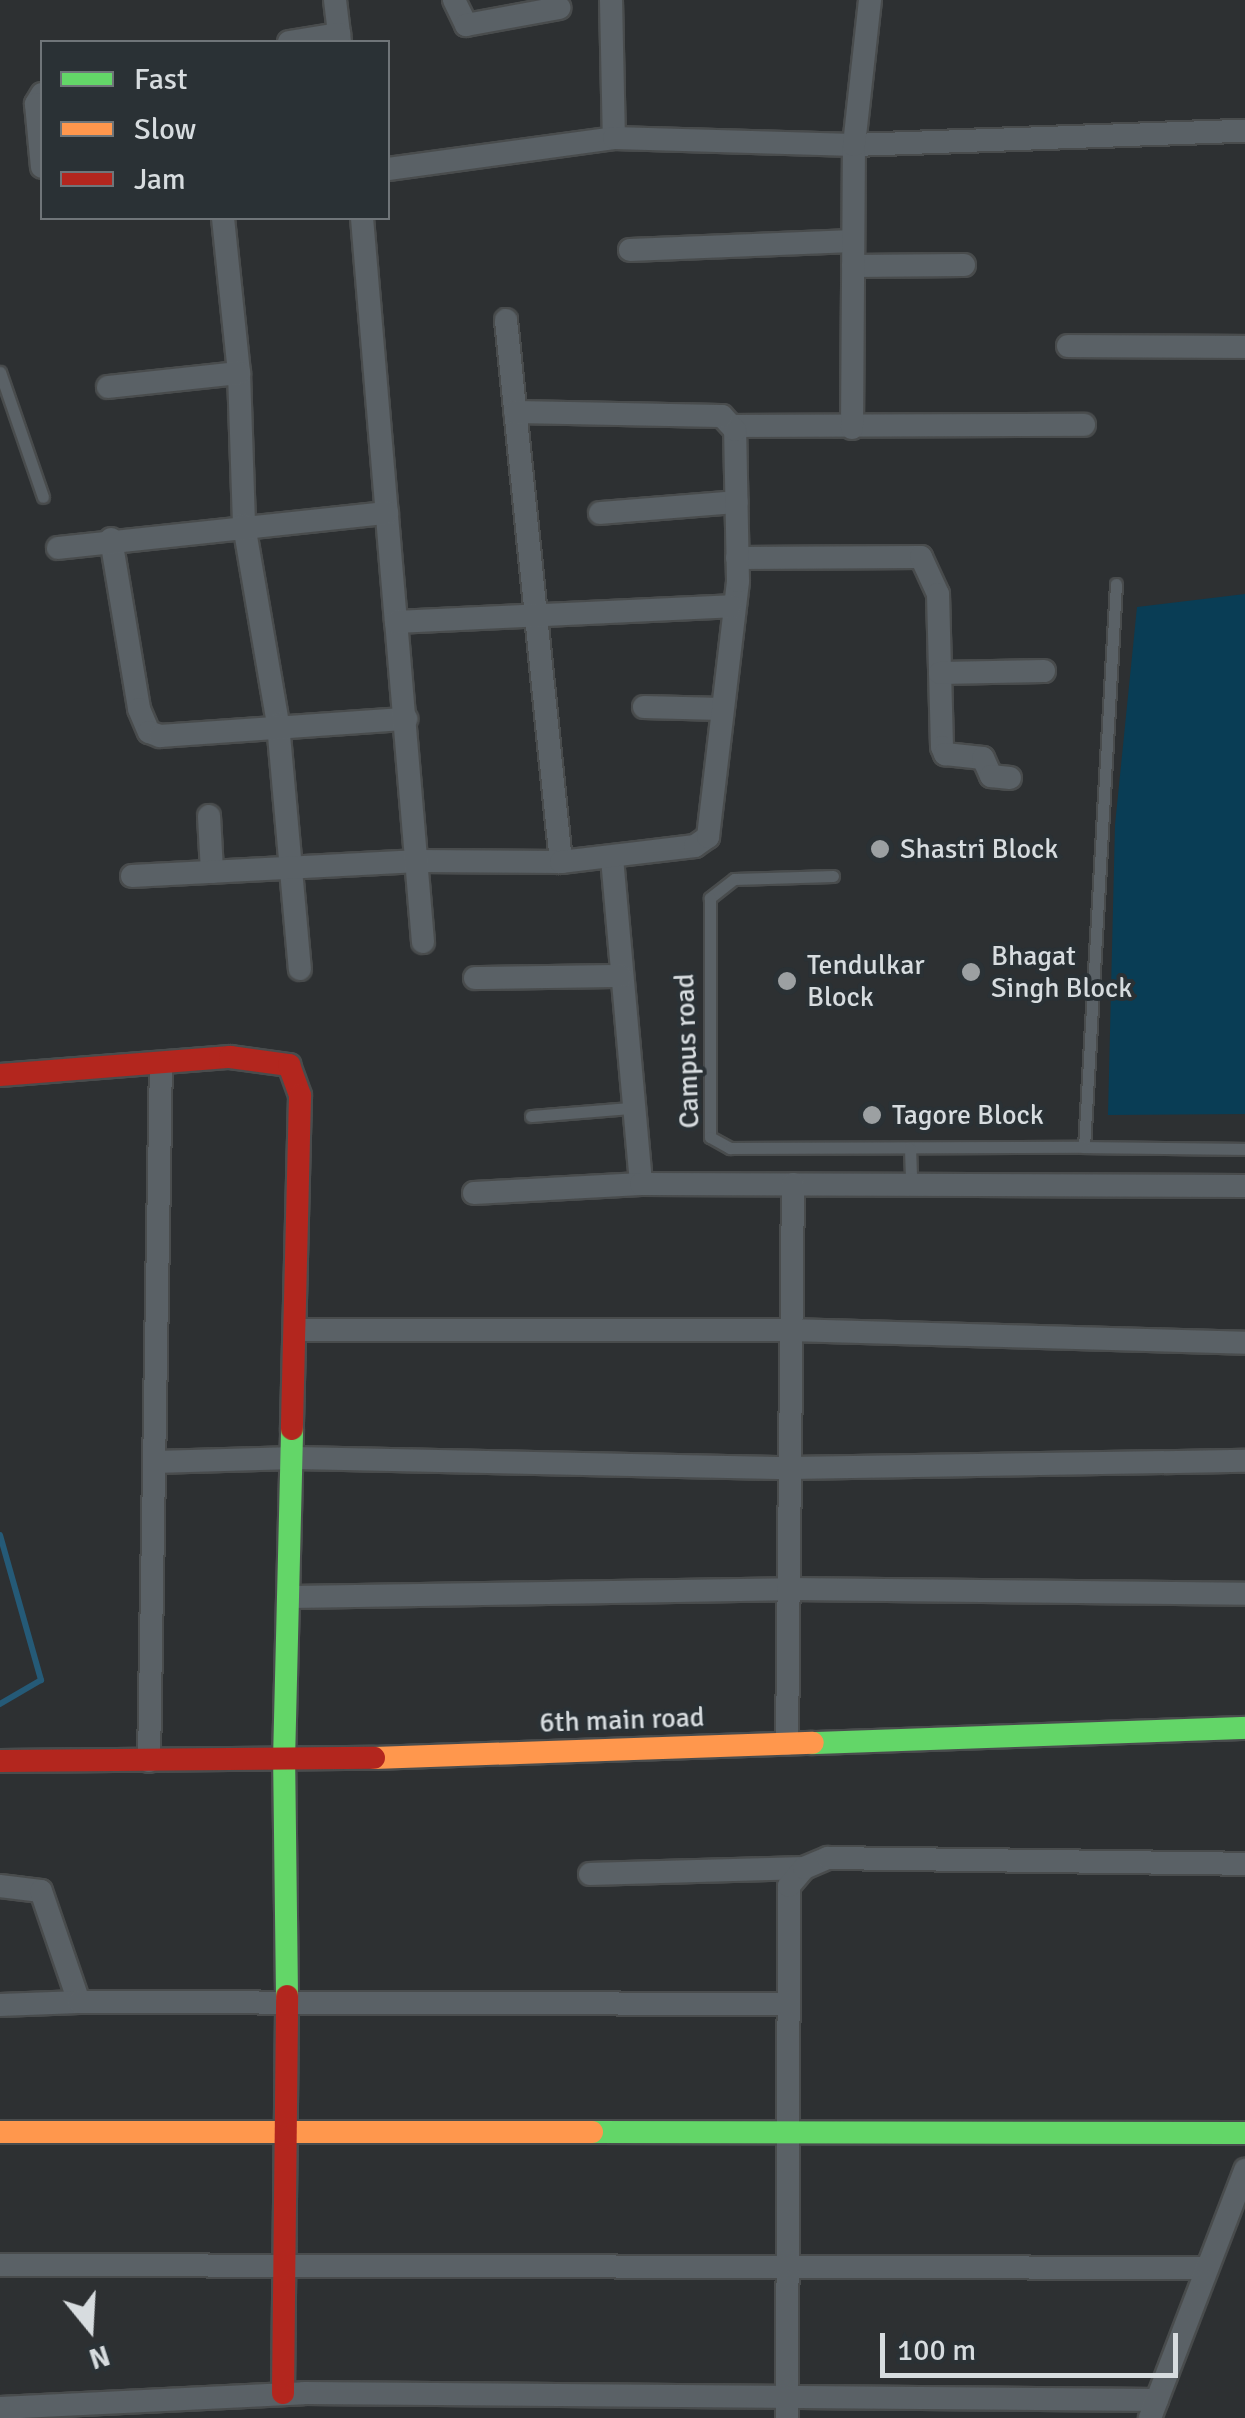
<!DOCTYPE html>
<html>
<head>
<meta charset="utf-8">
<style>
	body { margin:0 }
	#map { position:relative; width:1245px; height:2418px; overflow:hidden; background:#2d3032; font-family:Signika,sans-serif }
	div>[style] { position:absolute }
	.green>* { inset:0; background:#093d55 }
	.stream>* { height:6px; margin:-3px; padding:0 3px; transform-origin:3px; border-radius:3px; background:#255a77 }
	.roads { filter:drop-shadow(2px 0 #494c4d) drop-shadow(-2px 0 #494c4d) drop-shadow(0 2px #494c4d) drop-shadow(0 -2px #494c4d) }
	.lane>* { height:11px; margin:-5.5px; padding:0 5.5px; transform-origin:5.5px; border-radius:5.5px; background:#5a6166 }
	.street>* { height:22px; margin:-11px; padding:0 11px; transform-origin:11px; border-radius:11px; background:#5a6166 }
	.fast>* { height:22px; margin:-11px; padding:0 11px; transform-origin:11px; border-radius:11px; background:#63d668 }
	.slow>* { height:22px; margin:-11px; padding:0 11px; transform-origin:11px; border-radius:11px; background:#ff974d }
	.jam>* { height:22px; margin:-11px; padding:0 11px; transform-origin:11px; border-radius:11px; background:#b3261e }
	.dots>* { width:28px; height:28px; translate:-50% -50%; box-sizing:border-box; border:5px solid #2a3135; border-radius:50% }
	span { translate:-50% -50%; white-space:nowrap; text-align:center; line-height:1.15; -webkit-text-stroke:8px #2a3135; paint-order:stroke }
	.poi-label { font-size:28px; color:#d7dcdf }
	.left { translate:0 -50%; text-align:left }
	.street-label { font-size:28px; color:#d7dcdf }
	.legend { position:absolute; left:40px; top:40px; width:350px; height:180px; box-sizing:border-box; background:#2a3135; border:2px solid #6f7579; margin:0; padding:12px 18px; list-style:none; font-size:30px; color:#d7dcdf }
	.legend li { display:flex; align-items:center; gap:20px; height:50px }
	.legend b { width:50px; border:2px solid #6f7579 }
	.north { position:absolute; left:40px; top:2278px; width:100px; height:100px; -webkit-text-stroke:8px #2a3135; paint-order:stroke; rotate:162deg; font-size:28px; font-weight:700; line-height:40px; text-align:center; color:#d7dcdf }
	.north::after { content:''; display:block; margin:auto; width:35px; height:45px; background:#d7dcdf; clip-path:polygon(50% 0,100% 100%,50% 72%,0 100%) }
	.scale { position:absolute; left:880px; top:2333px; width:298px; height:45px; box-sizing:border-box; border:5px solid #d7dcdf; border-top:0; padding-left:12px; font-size:30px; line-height:35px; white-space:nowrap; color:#d7dcdf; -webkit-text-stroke:8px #2a3135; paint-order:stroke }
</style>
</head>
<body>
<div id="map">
	<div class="green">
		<div style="clip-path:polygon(1245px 594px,1245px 1114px,1108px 1115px,1115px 825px,1137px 607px)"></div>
	</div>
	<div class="stream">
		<div style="left:0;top:1535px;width:151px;rotate:74.2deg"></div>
		<div style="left:41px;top:1680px;width:48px;rotate:149.7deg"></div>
	</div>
	<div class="roads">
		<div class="lane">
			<div style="left:0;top:372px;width:132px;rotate:71deg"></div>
			<div style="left:1116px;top:584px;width:564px;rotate:93.25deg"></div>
			<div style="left:1084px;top:1147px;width:161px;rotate:0.7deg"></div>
			<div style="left:833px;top:876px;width:99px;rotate:178.3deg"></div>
			<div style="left:734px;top:879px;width:31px;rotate:142deg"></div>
			<div style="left:710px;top:898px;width:239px;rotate:90deg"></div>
			<div style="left:710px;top:1137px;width:23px;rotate:29deg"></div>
			<div style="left:730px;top:1148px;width:354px;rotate:-0.2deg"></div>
			<div style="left:531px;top:1116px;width:100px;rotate:-4.6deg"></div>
			<div style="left:910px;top:1148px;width:36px;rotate:88deg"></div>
		</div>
		<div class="street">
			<div style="left:335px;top:0;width:42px;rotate:83.2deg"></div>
			<div style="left:454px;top:0;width:28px;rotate:64deg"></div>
			<div style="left:466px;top:25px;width:95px;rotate:-10.4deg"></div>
			<div style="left:611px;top:0;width:138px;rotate:88.8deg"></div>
			<div style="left:289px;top:42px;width:51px;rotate:-9.1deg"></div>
			<div style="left:42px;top:94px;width:12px;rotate:121deg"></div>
			<div style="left:36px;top:104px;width:63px;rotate:84.6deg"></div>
			<div style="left:388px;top:169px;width:228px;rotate:-7.8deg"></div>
			<div style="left:614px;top:138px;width:240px;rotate:1.7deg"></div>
			<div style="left:854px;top:145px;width:391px;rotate:-2.1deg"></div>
			<div style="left:223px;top:218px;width:156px;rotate:84.1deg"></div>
			<div style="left:239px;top:373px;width:152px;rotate:88.1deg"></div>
			<div style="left:244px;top:525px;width:202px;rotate:80.3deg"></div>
			<div style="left:278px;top:724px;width:246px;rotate:84.9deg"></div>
			<div style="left:362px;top:218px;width:405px;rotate:85.2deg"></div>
			<div style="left:630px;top:250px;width:223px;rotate:-2.3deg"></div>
			<div style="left:853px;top:266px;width:111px;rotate:-0.5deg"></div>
			<div style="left:506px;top:320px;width:545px;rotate:84.21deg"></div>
			<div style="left:1068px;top:346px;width:177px;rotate:0.3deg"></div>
			<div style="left:108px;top:387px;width:132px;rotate:-6.1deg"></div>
			<div style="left:733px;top:426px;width:351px;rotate:-0.2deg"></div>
			<div style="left:852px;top:428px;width:283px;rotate:-89.6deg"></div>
			<div style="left:854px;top:145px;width:146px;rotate:-83.7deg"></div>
			<div style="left:600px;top:513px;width:137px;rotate:-4.6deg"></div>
			<div style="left:111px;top:539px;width:172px;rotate:80.6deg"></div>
			<div style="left:139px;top:709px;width:25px;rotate:67deg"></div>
			<div style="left:149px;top:732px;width:12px;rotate:20deg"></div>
			<div style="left:160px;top:736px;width:247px;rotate:-4deg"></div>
			<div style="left:58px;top:548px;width:331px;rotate:-6.1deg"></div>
			<div style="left:737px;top:558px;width:184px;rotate:-0.3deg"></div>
			<div style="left:921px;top:557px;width:41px;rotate:65.3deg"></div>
			<div style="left:938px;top:594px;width:153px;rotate:88.5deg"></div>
			<div style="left:942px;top:747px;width:8px;rotate:67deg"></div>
			<div style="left:945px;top:754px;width:38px;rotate:6deg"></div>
			<div style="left:983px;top:758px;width:20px;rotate:66deg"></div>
			<div style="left:991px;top:776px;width:19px;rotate:6deg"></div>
			<div style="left:940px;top:673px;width:104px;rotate:-1.1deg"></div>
			<div style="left:644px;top:707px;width:78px;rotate:1.5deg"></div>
			<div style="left:209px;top:816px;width:56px;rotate:86.9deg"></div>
			<div style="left:612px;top:858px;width:327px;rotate:84.9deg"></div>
			<div style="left:132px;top:876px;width:287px;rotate:-3deg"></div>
			<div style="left:419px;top:861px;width:142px;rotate:0.4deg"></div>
			<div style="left:561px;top:862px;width:135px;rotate:-6.8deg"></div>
			<div style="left:695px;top:846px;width:16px;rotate:-35deg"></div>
			<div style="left:708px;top:837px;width:258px;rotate:-83.3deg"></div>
			<div style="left:738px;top:581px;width:151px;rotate:-91.1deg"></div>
			<div style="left:735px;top:430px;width:19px;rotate:-133deg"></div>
			<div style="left:722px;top:416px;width:207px;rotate:-178.9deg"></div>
			<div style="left:423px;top:942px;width:321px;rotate:-94.8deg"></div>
			<div style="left:396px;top:622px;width:335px;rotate:-2.7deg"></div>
			<div style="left:475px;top:978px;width:146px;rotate:-0.8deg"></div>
			<div style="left:474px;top:1193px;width:167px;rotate:-3.1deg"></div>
			<div style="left:641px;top:1184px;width:604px;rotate:0.19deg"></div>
			<div style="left:299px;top:1330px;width:492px"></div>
			<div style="left:791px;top:1330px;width:454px;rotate:1.6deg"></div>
			<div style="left:155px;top:1462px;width:140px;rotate:-1.6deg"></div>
			<div style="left:295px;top:1458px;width:495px;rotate:1.2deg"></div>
			<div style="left:790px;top:1468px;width:455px;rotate:-0.9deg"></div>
			<div style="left:292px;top:1597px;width:496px;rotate:-0.9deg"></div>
			<div style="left:788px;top:1589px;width:457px;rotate:0.6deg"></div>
			<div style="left:787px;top:1744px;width:560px;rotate:-89.39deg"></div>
			<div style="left:149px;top:1761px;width:698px;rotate:-89.02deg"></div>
			<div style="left:590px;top:1874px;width:214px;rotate:-1.6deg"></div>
			<div style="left:0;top:1886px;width:41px;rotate:7deg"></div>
			<div style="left:41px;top:1891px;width:117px;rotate:71.1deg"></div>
			<div style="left:79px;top:2002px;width:79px;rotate:177.8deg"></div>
			<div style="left:79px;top:2002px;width:709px;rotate:0.16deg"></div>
			<div style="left:0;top:2265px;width:1207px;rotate:0.14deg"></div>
			<div style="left:0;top:2408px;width:304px;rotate:-2.8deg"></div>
			<div style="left:304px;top:2393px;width:853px;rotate:0.47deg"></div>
			<div style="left:787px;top:2418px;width:532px;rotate:-89.78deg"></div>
			<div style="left:789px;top:1886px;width:23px;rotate:-50deg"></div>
			<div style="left:804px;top:1868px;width:26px;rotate:-23deg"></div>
			<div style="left:828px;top:1858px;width:417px;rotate:0.8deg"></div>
			<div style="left:1150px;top:2418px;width:266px;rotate:-69deg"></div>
		</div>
		<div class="fast">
			<div style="left:813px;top:1743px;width:432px;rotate:-2deg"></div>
			<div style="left:287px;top:1996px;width:235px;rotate:-90.7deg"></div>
			<div style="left:284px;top:1761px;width:332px;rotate:-88.6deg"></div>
			<div style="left:592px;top:2132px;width:653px;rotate:0.09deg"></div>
		</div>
		<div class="slow">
			<div style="left:374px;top:1758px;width:439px;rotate:-2deg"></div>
			<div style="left:0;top:2132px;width:592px"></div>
		</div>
		<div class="jam">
			<div style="left:0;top:1075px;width:231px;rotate:-4.5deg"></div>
			<div style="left:230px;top:1057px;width:60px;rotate:7.7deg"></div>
			<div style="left:289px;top:1065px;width:33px;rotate:70deg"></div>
			<div style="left:300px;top:1096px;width:333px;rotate:91.4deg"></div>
			<div style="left:0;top:1761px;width:374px;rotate:-0.5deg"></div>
			<div style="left:283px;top:2393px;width:397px;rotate:-89.4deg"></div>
		</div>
	</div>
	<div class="dots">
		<div style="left:880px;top:849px;background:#9ca0a2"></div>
		<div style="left:971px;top:972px;background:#9ca0a2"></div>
		<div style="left:787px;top:981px;background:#9ca0a2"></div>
		<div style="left:872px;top:1115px;background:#9ca0a2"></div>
	</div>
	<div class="poi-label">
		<span class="left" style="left:900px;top:849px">Shastri Block</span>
		<span class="left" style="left:991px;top:972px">Bhagat<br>Singh Block</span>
		<span class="left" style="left:807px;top:981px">Tendulkar<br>Block</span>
		<span class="left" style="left:892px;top:1115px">Tagore Block</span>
	</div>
	<div class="street-label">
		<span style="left:687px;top:1051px;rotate:-92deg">Campus road</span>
		<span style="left:622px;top:1720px;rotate:-2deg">6th main road</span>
	</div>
	<ul class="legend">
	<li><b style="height:12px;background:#63d668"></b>Fast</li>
	<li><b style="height:12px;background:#ff974d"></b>Slow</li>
	<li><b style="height:12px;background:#b3261e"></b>Jam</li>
	</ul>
	<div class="north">N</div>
	<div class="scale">100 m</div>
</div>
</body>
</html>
